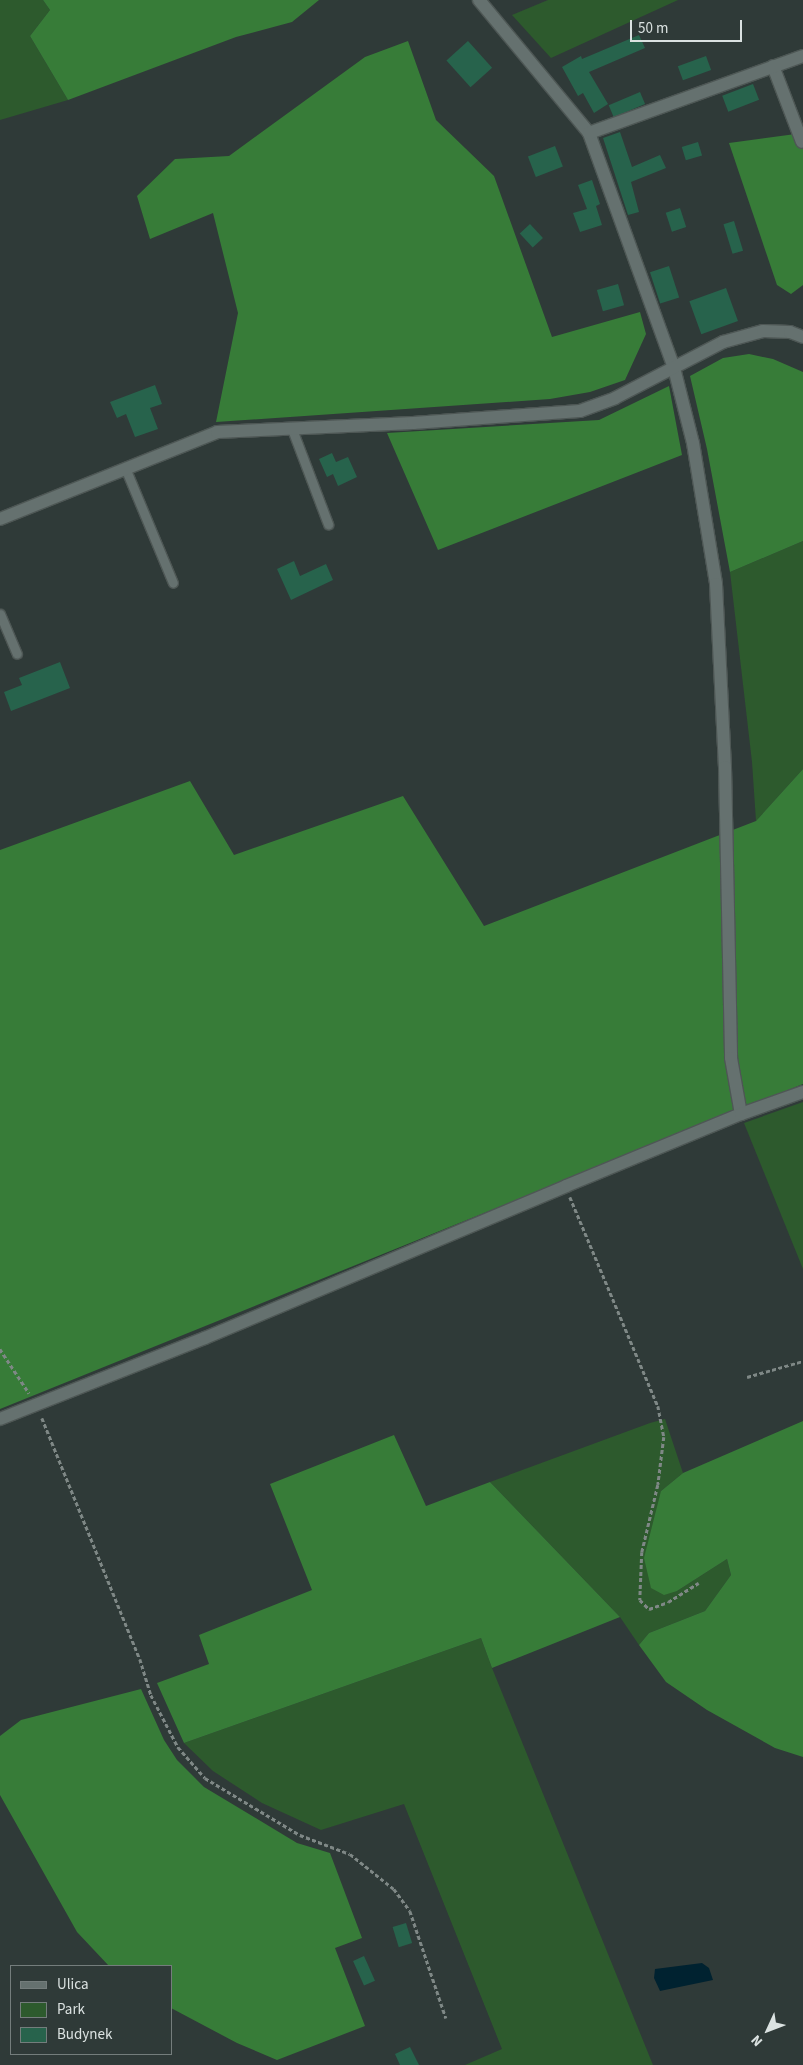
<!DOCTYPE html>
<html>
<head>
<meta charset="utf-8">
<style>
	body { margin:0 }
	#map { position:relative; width:803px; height:2065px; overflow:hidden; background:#2f3a38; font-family:"Source Sans 3",sans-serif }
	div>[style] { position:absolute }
	.green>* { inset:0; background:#2d5a2d }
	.forest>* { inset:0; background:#377c38 }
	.water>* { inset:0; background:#002230 }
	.building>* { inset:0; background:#27634c; transform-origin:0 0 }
	.path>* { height:2.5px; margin-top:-1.25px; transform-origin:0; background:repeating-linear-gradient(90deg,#7f8886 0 4px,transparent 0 6.5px) }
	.roads { filter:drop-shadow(1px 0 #4e5755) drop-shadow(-1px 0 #4e5755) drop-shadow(0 1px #4e5755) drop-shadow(0 -1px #4e5755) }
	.lane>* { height:9px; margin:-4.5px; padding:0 4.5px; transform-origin:4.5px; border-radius:4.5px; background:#65716f }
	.street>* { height:12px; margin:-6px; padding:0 6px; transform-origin:6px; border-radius:6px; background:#65716f }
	span { translate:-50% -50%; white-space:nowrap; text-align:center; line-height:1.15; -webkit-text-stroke:4px #2f3a38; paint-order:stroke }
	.legend { position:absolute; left:10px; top:1965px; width:162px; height:90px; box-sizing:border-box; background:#2f3a38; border:1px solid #747d7c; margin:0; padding:6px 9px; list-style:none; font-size:15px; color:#dbe2e1 }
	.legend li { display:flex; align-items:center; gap:10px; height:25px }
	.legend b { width:25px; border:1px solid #747d7c }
	.north { position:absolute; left:743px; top:2005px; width:50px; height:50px; -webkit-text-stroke:4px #2f3a38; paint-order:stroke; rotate:227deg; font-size:14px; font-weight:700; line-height:20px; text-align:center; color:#dbe2e1 }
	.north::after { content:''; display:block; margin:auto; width:18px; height:22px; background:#dbe2e1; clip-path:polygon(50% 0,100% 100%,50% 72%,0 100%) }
	.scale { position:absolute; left:630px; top:20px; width:112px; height:22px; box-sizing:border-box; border:2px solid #dbe2e1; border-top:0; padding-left:6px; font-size:15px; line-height:18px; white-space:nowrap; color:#dbe2e1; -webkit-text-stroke:4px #2f3a38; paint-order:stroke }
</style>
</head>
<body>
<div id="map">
	<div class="green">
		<div style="clip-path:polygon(0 0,43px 0,50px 10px,30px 36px,68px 100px,0 120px)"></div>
		<div style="clip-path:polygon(548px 0,678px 0,551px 58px,512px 15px)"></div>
		<div style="clip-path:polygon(803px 541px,803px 769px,756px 821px,752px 762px,730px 572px)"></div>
		<div style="clip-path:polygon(803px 1102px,803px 1269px,744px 1123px)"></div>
		<div style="clip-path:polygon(665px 1419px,683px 1473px,661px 1491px,677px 1591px,727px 1559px,731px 1575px,705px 1611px,649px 1633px,639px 1645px,620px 1617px,490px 1482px,650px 1423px)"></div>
		<div style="clip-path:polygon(481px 1638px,492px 1668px,653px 2065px,465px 2065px,502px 2049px,404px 1804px,321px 1830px,262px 1803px,213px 1771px,184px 1743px)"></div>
	</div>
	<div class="forest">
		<div style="clip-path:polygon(43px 0,319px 0,292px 22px,236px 37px,68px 100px,30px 36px,50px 10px)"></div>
		<div style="clip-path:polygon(408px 41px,436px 120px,494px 176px,552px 337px,640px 312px,646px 334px,625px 380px,590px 392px,550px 399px,216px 422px,238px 313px,213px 213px,150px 239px,137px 196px,175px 159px,229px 156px,365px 57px)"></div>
		<div style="clip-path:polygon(803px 133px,803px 285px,791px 294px,777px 285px,729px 143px)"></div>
		<div style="clip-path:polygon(749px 354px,773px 359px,803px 372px,803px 541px,730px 572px,707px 449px,690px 376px,723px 358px)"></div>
		<div style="clip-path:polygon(669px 386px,682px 455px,438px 550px,387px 433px,599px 420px)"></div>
		<div style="clip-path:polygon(803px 769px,803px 1084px,0 1409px,0 850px,190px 781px,234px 855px,403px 796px,484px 926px,756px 821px)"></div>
		<div style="clip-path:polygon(803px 1421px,803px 1757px,775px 1748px,707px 1710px,666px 1682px,639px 1645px,649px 1633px,705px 1611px,731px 1575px,727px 1559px,677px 1591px,664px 1595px,651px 1588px,644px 1558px,661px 1491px,683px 1473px)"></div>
		<div style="clip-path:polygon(394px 1435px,426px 1506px,490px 1482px,620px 1617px,492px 1668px,481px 1638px,184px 1743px,157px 1683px,209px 1664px,199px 1635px,312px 1590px,270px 1484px)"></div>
		<div style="clip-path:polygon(141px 1689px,164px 1740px,177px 1760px,204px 1787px,297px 1843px,330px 1853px,362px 1938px,335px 1948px,365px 2026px,277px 2060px,237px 2043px,171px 2008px,171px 1966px,109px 1966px,77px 1932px,0 1795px,0 1736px,21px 1720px)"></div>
	</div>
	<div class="water">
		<div style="clip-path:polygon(702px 1963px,709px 1968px,713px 1980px,660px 1991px,654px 1978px,655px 1969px)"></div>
	</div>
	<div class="building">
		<div style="clip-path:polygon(639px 35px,645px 48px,589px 72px,608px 104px,594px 113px,583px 93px,578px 96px,562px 67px,581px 56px,582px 59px)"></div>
		<div style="left:468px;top:41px;width:36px;height:29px;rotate:48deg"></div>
		<div style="left:706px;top:56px;width:15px;height:30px;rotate:70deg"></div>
		<div style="left:753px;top:84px;width:17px;height:33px;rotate:69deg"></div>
		<div style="left:640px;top:92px;width:13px;height:34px;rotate:67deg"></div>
		<div style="clip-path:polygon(620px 132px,632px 167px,660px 155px,666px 168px,631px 182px,639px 212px,628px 215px,603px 138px)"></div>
		<div style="left:698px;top:142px;width:14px;height:17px;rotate:73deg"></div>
		<div style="left:555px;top:146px;width:22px;height:29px;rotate:69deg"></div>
		<div style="clip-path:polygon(592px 180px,600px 204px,596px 206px,602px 225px,580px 232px,573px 213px,587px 209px,578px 185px)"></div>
		<div style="left:680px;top:208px;width:20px;height:15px;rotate:72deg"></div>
		<div style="left:734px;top:221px;width:31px;height:11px;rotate:73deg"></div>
		<div style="left:530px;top:224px;width:19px;height:14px;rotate:47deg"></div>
		<div style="left:669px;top:266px;width:33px;height:20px;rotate:72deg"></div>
		<div style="left:618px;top:284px;width:22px;height:22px;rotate:74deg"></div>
		<div style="left:726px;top:288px;width:35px;height:39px;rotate:70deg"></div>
		<div style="clip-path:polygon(155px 385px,162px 404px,150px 408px,158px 429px,135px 437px,126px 414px,117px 418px,110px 402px)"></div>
		<div style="clip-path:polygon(332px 453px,336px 462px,348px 457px,357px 477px,338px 486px,333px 474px,327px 477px,319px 459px)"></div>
		<div style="clip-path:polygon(294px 561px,300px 576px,326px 564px,333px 580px,291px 600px,277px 569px)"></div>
		<div style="clip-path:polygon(60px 662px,70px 688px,11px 711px,4px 692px,22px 685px,19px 678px)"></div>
		<div style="left:406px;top:1923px;width:21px;height:14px;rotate:73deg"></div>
		<div style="left:364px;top:1956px;width:27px;height:12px;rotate:66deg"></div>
		<div style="clip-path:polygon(410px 2047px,419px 2065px,400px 2065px,395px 2054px)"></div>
	</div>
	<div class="path">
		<div style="left:570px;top:1197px;width:227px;rotate:67.2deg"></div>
		<div style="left:658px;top:1406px;width:32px;rotate:79deg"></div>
		<div style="left:664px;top:1437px;width:48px;rotate:97.1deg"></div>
		<div style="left:658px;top:1485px;width:69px;rotate:103.4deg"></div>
		<div style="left:642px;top:1552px;width:48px;rotate:92.4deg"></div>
		<div style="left:640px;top:1600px;width:13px;rotate:45deg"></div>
		<div style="left:649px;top:1609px;width:20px;rotate:-20deg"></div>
		<div style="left:668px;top:1602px;width:36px;rotate:-32deg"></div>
		<div style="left:0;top:1349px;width:53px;rotate:56.6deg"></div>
		<div style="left:747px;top:1377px;width:58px;rotate:-15.9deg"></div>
		<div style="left:42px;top:1418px;width:260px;rotate:67.9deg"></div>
		<div style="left:140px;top:1659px;width:38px;rotate:73deg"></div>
		<div style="left:151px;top:1695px;width:59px;rotate:62.6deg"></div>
		<div style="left:178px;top:1747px;width:41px;rotate:48.9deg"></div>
		<div style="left:205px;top:1778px;width:111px;rotate:31deg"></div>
		<div style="left:300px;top:1835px;width:53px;rotate:20.8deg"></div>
		<div style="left:350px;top:1854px;width:56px;rotate:38.5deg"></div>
		<div style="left:394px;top:1889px;width:27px;rotate:54deg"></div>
		<div style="left:410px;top:1911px;width:113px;rotate:71.4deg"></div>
	</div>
	<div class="roads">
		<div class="lane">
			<div style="left:292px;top:429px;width:102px;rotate:69.2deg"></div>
			<div style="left:126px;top:470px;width:122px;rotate:67.4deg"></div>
			<div style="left:0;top:614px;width:43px;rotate:67deg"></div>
		</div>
		<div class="street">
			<div style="left:479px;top:0;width:173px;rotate:50.4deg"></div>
			<div style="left:589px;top:133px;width:250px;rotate:70.1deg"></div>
			<div style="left:674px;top:368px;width:77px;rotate:75.8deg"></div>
			<div style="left:693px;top:443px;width:143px;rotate:80.7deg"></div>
			<div style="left:716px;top:584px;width:183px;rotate:87.2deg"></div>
			<div style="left:725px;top:767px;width:291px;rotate:88.8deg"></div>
			<div style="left:731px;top:1058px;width:57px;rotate:79.9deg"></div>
			<div style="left:773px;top:66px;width:81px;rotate:69.1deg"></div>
			<div style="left:589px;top:133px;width:227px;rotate:-19.8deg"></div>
			<div style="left:0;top:519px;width:234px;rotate:-21.8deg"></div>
			<div style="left:217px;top:432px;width:196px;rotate:-2.6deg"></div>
			<div style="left:413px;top:423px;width:167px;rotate:-4.1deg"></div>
			<div style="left:580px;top:411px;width:37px;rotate:-20deg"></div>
			<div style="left:615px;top:398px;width:122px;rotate:-27.4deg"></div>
			<div style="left:723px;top:342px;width:41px;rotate:-15.4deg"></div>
			<div style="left:763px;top:331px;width:27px;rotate:2deg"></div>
			<div style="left:790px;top:332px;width:14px;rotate:21deg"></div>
			<div style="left:0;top:1419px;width:220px;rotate:-21.6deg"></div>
			<div style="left:205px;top:1338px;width:392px;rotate:-22.8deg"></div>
			<div style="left:566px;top:1186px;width:189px;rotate:-22.4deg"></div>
			<div style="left:741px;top:1114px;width:66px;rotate:-19.5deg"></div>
		</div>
	</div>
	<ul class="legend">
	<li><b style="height:6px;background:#65716f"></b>Ulica</li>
	<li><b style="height:14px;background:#2d5a2d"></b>Park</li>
	<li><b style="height:14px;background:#27634c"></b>Budynek</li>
	</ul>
	<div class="north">N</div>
	<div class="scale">50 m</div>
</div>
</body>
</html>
